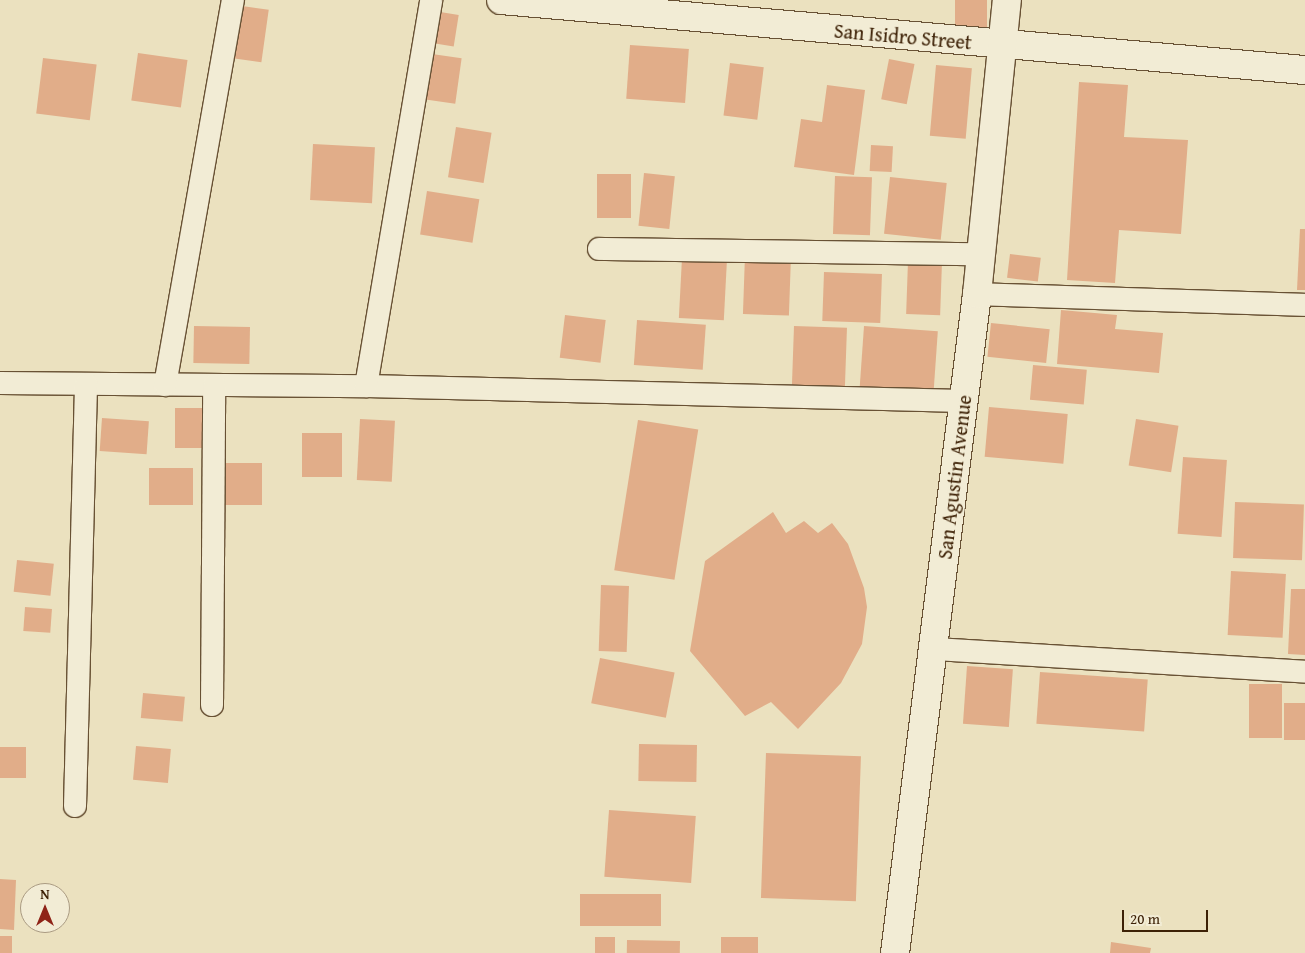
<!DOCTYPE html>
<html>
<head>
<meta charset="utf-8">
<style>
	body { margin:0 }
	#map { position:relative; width:1305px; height:953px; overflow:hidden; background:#ebe1bf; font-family:"Gentium Book Plus",serif }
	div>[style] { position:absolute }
	.building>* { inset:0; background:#e1ad89; transform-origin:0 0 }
	.roads { filter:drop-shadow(1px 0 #685134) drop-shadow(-1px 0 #685134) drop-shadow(0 1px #685134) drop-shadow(0 -1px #685134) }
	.street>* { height:22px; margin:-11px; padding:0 11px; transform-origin:11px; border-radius:11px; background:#f2ecd5 }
	.secondary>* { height:28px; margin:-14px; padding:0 14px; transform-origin:14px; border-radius:14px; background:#f2ecd5 }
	span { translate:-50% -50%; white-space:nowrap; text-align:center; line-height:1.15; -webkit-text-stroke:4px #f2ecd5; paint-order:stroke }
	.street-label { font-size:20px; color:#3d2106 }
	.north { position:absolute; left:20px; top:883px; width:50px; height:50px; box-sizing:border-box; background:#f2ecd5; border:1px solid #aa9b82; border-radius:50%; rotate:0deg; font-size:14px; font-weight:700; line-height:20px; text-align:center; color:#3d2106 }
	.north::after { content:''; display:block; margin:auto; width:18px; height:22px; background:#8f2418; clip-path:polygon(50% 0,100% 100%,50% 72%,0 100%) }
	.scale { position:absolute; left:1122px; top:910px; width:86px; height:22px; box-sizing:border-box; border:2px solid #3d2106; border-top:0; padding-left:6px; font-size:15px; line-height:18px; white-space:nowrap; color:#3d2106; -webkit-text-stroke:4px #f2ecd5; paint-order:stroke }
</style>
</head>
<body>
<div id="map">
	<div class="building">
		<div style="left:955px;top:0;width:32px;height:27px"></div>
		<div style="left:242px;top:6px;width:27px;height:53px;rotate:8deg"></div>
		<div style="left:434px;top:11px;width:25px;height:32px;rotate:9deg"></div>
		<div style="left:630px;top:45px;width:59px;height:54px;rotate:4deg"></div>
		<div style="left:138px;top:53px;width:50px;height:48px;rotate:8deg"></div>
		<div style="left:425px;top:53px;width:37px;height:46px;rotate:8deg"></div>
		<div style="left:43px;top:58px;width:54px;height:56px;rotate:7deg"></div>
		<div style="left:889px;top:59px;width:26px;height:41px;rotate:11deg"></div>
		<div style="left:730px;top:63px;width:34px;height:53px;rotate:7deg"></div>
		<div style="left:936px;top:65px;width:36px;height:71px;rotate:5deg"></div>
		<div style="clip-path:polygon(1079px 82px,1128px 85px,1124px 137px,1188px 140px,1181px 234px,1119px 230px,1115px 283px,1067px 280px)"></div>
		<div style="clip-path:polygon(827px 85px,865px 90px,854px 175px,794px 167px,801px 119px,822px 122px)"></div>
		<div style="left:456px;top:127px;width:36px;height:51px;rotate:9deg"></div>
		<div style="left:313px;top:144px;width:62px;height:56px;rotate:3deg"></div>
		<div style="left:871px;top:145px;width:22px;height:26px;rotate:3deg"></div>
		<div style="left:644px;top:173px;width:31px;height:53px;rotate:6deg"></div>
		<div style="left:597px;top:174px;width:34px;height:44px"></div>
		<div style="left:835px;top:176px;width:37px;height:58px;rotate:2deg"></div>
		<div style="left:890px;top:177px;width:57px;height:57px;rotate:6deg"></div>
		<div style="left:427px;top:191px;width:53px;height:44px;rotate:9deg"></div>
		<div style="clip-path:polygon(1300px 229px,1305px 229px,1305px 290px,1297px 290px)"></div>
		<div style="left:1010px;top:254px;width:31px;height:24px;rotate:7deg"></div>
		<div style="left:745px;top:255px;width:46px;height:59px;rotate:2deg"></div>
		<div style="left:682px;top:258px;width:45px;height:60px;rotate:3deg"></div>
		<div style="left:908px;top:261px;width:34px;height:53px;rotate:2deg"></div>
		<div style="left:824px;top:272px;width:58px;height:49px;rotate:2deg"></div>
		<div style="clip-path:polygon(1061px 310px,1117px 315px,1115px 329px,1163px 333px,1159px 373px,1057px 364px)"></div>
		<div style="left:565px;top:315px;width:41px;height:43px;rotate:7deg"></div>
		<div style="left:637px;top:320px;width:69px;height:45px;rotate:4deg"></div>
		<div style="left:991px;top:323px;width:59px;height:34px;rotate:6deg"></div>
		<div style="left:194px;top:326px;width:56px;height:37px;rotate:1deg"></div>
		<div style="left:794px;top:326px;width:53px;height:59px;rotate:2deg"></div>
		<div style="left:864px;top:326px;width:74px;height:61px;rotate:4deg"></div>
		<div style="left:1033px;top:365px;width:54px;height:35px;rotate:5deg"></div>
		<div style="left:989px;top:407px;width:79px;height:50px;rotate:5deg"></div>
		<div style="left:175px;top:408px;width:31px;height:40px"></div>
		<div style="left:102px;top:418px;width:47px;height:33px;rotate:4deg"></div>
		<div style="left:360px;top:419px;width:35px;height:61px;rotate:3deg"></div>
		<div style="left:1136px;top:419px;width:43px;height:47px;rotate:9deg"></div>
		<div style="left:638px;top:420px;width:61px;height:152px;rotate:9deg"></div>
		<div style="left:342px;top:433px;width:44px;height:40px;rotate:90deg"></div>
		<div style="left:1183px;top:457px;width:44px;height:77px;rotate:4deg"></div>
		<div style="left:225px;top:463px;width:37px;height:42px"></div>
		<div style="left:149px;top:468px;width:44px;height:37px"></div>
		<div style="left:1235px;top:502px;width:69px;height:56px;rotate:2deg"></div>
		<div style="clip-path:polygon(773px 512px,786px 533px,804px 521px,818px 533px,832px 523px,848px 544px,864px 588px,867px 607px,862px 644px,841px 683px,798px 729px,771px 702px,745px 716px,690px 651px,705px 561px)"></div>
		<div style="left:17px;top:560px;width:37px;height:32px;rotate:6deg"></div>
		<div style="left:1231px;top:571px;width:55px;height:64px;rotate:3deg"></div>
		<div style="left:601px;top:585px;width:28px;height:66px;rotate:2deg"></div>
		<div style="clip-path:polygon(1291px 589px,1305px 589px,1305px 655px,1288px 654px)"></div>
		<div style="left:25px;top:607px;width:27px;height:24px;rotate:4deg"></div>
		<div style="left:600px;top:658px;width:76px;height:46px;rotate:11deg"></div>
		<div style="left:967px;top:666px;width:46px;height:58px;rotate:4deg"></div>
		<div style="left:1040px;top:672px;width:108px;height:52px;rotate:4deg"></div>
		<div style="left:1249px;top:684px;width:33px;height:54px"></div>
		<div style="left:143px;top:693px;width:42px;height:25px;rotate:5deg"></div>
		<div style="left:1284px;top:703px;width:21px;height:37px"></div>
		<div style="left:639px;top:744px;width:58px;height:37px;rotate:1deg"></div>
		<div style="left:136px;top:746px;width:35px;height:34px;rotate:5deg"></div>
		<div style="left:0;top:747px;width:26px;height:31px"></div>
		<div style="left:766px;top:753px;width:95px;height:145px;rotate:2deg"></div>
		<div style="left:609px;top:810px;width:87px;height:67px;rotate:4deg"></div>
		<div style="clip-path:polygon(0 879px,16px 880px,14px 930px,0 929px)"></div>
		<div style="left:580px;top:894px;width:81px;height:32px"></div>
		<div style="left:0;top:936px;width:12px;height:17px"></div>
		<div style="left:595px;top:937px;width:20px;height:16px"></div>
		<div style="left:721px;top:937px;width:37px;height:16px"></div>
		<div style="left:627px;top:940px;width:53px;height:13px;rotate:1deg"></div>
		<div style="clip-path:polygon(1111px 942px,1151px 948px,1150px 953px,1110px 953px)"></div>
	</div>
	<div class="roads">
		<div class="street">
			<div style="left:599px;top:249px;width:381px;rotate:0.8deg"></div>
			<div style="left:977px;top:294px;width:328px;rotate:1.9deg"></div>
			<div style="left:0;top:383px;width:366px;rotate:0.5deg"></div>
			<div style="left:366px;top:386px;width:597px;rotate:1.44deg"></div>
			<div style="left:165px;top:385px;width:391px;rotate:-80deg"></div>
			<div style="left:366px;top:386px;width:391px;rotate:-80.4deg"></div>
			<div style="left:934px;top:649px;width:372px;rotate:3.5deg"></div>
			<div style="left:212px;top:705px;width:320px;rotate:-89.6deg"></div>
			<div style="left:75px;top:806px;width:422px;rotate:-88.5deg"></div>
		</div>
		<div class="secondary">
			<div style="left:501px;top:0;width:807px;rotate:4.98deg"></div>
			<div style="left:895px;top:953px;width:664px;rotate:-82.91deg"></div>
			<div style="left:977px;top:294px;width:296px;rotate:-84.2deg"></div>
		</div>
	</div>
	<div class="street-label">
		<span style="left:903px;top:36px;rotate:5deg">San Isidro Street</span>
		<span style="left:954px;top:477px;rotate:-83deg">San Agustin Avenue</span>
	</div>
	<div class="north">N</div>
	<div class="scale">20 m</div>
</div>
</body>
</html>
